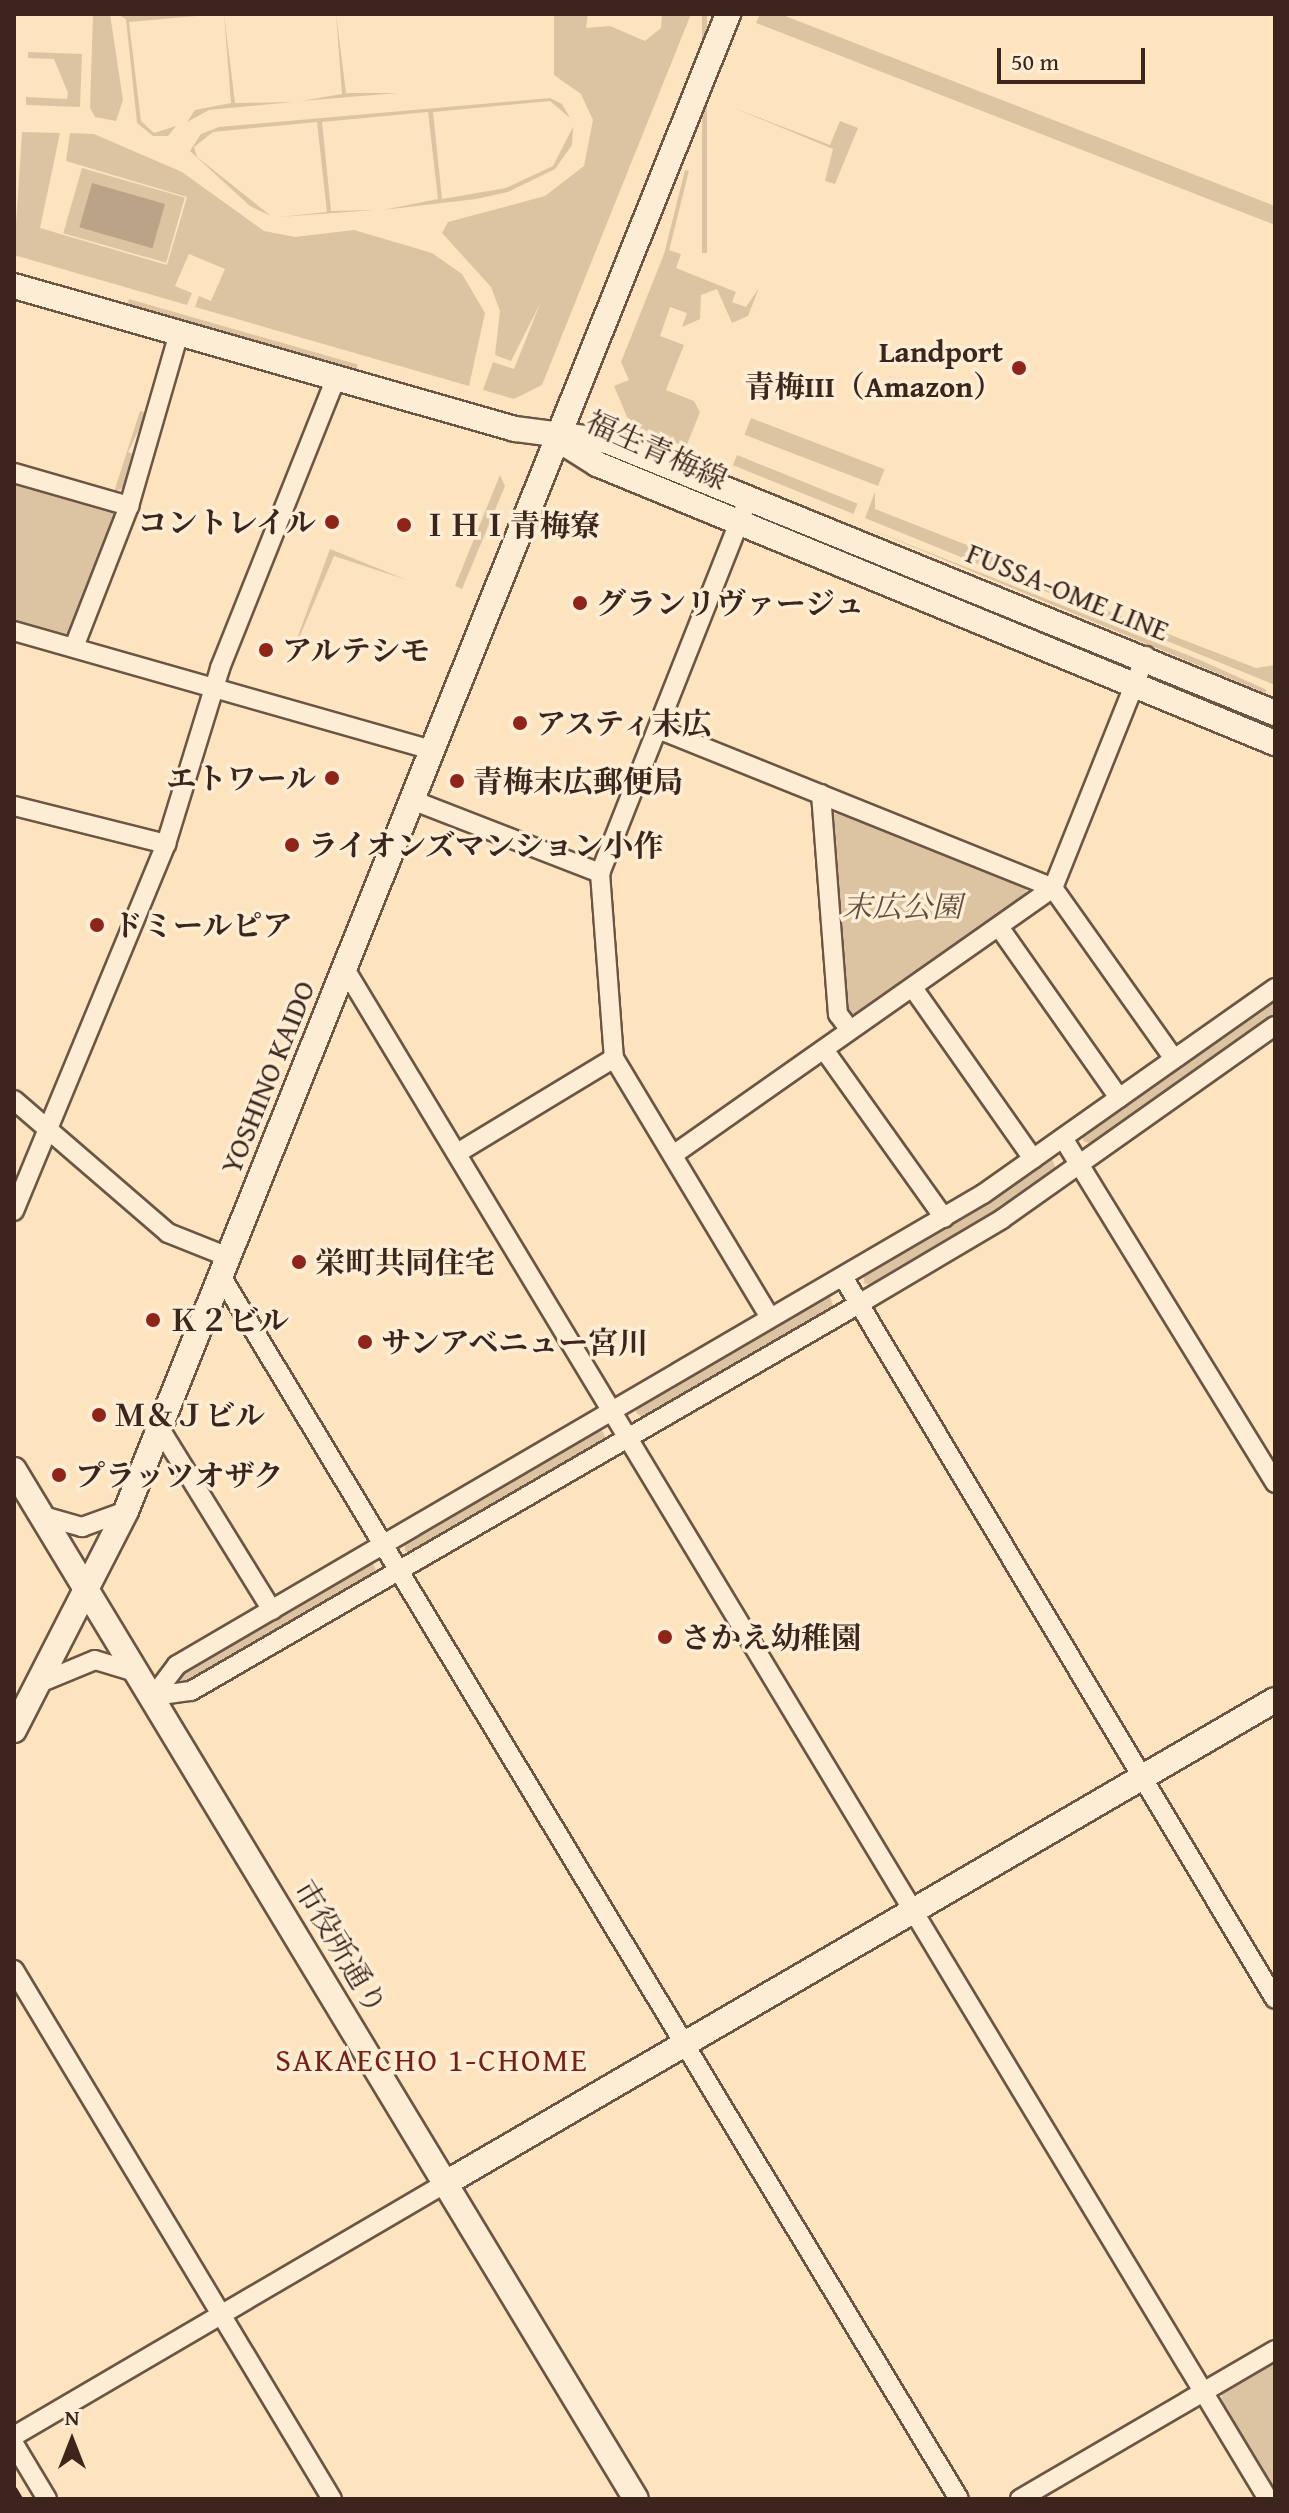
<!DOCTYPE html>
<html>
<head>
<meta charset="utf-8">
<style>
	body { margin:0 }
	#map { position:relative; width:1289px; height:2513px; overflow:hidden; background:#fde4be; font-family:"Gentium Book Plus","Noto Serif JP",serif }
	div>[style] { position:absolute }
	.green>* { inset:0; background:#dcc4a3; transform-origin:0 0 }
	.water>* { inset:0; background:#bba387; transform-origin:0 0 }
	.roads { filter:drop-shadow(2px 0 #6c5545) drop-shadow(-2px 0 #6c5545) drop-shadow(0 2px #6c5545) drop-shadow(0 -2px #6c5545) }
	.street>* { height:18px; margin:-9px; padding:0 9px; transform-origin:9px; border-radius:9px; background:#feedd5 }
	.secondary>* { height:24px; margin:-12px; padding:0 12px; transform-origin:12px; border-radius:12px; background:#feedd5 }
	.rail>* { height:6px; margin-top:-3px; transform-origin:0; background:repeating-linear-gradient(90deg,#3c251d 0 14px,transparent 0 28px) }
	.dots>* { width:22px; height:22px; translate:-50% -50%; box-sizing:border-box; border:4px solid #feedd5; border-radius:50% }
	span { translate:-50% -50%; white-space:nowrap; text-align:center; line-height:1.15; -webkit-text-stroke:7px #feedd5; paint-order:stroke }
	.poi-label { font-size:30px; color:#3c251d; font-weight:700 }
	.right { translate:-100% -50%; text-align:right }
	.left { translate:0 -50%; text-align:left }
	.street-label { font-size:30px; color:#3c251d }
	.park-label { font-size:30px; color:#644d3e; font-style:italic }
	.neighbourhood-label { font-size:32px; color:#7a1f14; letter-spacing:2px }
	.frame { position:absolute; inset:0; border:16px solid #3c251d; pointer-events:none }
	.north { position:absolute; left:32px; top:2401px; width:80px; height:80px; -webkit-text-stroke:6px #feedd5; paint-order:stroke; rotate:0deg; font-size:22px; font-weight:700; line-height:32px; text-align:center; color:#3c251d }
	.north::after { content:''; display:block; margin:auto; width:28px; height:36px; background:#3c251d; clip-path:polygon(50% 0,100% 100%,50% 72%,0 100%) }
	.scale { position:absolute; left:997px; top:48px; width:148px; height:36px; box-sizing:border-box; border:4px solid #3c251d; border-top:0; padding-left:10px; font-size:24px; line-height:28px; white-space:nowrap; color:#3c251d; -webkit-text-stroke:6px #feedd5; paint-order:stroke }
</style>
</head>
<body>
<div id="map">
	<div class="green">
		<div style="clip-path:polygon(93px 14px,110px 14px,123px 100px,116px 121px,95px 117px,90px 108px)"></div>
		<div style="clip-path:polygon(117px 14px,219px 14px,129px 22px,141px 121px,154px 133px,176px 126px,168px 136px,153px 136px,137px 123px,126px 19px)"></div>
		<div style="clip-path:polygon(224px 14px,235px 103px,293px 102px,209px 110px,187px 122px,195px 110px,231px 103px)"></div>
		<div style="clip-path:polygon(336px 14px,346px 93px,398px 93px,301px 101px,342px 94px)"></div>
		<div style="clip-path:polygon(554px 14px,588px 14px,586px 28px,610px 26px,645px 41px,661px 28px,662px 14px,691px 14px,542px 385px,514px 399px,483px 390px,493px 362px,514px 369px,540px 304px,511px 361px,495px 355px,500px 311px,491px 287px,442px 233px,448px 222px,545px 196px,584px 166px,593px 120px,581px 94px,554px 75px)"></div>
		<div style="left:702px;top:14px;width:5px;height:239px"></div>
		<div style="clip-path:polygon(760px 14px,780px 14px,1275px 206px,1275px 225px,756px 23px)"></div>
		<div style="clip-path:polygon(28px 52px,82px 54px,80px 107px,26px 105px,26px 97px,67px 99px,68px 93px,54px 59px,28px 58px)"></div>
		<div style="clip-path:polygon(550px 98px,562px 104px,570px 118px,550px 101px,433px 112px,442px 199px,506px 188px,553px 166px,573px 127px,572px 145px,555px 169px,508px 192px,476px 199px,383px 210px,438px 199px,428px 112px,322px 122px,331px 211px,375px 210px,279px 217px,327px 212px,317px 122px,213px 132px,194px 147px,197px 157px,271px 216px,250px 206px,190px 151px,201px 134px,219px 127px)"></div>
		<div style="clip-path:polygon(734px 108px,830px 145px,840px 121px,858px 128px,835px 184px,825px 181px,833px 149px)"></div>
		<div style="clip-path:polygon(22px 132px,60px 133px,40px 228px,167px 265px,187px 197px,66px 161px,70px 133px,94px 134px,182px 172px,264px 231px,295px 237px,354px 230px,432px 253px,462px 274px,485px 313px,469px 386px,195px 307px,199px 296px,211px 301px,225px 269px,189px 254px,175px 286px,192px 293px,187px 305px,14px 255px)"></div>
		<div style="left:82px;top:168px;width:107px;height:68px;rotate:16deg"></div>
		<div style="left:685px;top:170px;width:4px;height:221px;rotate:14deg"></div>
		<div style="clip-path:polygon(666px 249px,681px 254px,676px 268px,736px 292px,732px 302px,746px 307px,759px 288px,748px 316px,732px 323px,717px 289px,701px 295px,700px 319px,682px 327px,687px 313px,670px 307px,660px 336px,684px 345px,666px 390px,694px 401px,700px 412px,686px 447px,630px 424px,614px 386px,629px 380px,621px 362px)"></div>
		<div style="left:129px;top:299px;width:238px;height:5px;rotate:16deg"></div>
		<div style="clip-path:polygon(140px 411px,147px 413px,128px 452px,135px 455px,126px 487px,114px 492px)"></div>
		<div style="left:751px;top:418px;width:143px;height:18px;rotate:21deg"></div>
		<div style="left:737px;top:455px;width:130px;height:11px;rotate:22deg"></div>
		<div style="clip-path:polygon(500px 475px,505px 486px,462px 589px,455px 586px)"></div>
		<div style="clip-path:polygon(14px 481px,111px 509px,116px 518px,71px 632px,62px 636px,14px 624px)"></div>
		<div style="clip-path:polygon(875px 492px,875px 509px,1000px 558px,1006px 571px,1256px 668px,1275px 665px,1275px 685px,865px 518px)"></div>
		<div style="clip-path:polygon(865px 527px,1200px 660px,1267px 690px,1265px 693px)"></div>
		<div style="clip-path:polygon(330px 549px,407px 580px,334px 556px,287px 666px)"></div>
		<div style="clip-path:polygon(838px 812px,1026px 887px,1027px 897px,855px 1017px,846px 1010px,831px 817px)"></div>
		<div style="clip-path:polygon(1275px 996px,1275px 1017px,1094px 1145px,1083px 1141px,1083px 1131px)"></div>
		<div style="clip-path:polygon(1051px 1156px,1057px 1172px,995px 1215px,874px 1286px,864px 1283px,863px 1273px)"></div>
		<div style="clip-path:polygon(829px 1293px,834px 1309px,646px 1419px,636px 1413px,636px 1406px)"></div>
		<div style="clip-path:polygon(600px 1427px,607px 1440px,413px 1554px,405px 1551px,405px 1540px)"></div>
		<div style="clip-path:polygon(371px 1560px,378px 1574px,193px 1684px,181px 1681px,180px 1673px)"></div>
		<div style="clip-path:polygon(1275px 2358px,1275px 2496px,1220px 2406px,1223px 2388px)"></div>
	</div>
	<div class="water">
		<div style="left:92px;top:183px;width:76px;height:46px;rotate:16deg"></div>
	</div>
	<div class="roads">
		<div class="street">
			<div style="left:14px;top:473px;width:120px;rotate:16deg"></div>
			<div style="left:749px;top:497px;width:404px;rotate:111.6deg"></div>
			<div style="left:600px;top:873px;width:186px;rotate:85.7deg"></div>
			<div style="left:614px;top:1058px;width:301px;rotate:59deg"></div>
			<div style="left:14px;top:631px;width:435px;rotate:15.9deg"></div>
			<div style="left:74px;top:647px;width:151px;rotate:-68.7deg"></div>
			<div style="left:129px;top:506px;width:180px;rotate:-73.9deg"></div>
			<div style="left:658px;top:729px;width:426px;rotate:21.9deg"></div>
			<div style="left:1053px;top:888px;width:209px;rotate:54.7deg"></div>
			<div style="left:821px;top:794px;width:221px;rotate:85.6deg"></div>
			<div style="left:838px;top:1014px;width:20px;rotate:53deg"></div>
			<div style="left:412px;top:800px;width:202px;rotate:21.2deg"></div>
			<div style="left:14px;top:806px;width:157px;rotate:14deg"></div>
			<div style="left:999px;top:927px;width:209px;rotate:54.9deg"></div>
			<div style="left:345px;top:969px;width:1787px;rotate:58.9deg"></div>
			<div style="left:913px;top:988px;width:209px;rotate:54.9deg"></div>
			<div style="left:1275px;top:988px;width:357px;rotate:144.8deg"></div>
			<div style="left:983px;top:1194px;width:934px;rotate:149.7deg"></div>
			<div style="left:177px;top:1665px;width:39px;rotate:127deg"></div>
			<div style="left:154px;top:1696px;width:37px;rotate:-8deg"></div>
			<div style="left:191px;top:1691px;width:772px;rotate:-30.09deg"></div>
			<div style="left:859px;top:1304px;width:166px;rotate:-30.7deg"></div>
			<div style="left:1002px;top:1219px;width:334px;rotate:-35.3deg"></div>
			<div style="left:825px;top:1051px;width:205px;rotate:54.5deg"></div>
			<div style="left:14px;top:1100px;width:203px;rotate:40.8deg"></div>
			<div style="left:168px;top:1233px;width:65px;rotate:21.8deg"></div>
			<div style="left:1063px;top:1138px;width:405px;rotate:58.4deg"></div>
			<div style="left:459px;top:1152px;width:181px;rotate:-31.2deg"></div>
			<div style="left:673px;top:1155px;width:464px;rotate:-35.1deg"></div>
			<div style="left:1053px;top:888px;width:250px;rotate:-68.2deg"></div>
			<div style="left:14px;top:1211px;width:397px;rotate:-67.5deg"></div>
			<div style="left:166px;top:844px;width:184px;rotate:-72.9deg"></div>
			<div style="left:220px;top:668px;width:312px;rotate:-68.2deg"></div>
			<div style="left:221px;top:1276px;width:1428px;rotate:58.89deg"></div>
			<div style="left:843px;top:1277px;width:841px;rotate:59.11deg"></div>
			<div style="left:160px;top:1429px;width:213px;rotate:58.3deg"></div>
			<div style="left:43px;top:1516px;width:41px;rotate:15.8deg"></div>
			<div style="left:82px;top:1527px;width:47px;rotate:-20deg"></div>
			<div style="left:42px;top:1682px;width:57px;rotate:-22.5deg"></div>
			<div style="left:95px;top:1660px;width:45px;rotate:16.8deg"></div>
			<div style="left:14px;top:1970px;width:617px;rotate:58.99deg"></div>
			<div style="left:14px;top:2436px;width:501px;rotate:-30.36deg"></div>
			<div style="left:14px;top:2444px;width:64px;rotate:59deg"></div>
			<div style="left:1020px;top:2499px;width:295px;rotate:-30.3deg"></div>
		</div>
		<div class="secondary">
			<div style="left:14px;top:286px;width:521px;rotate:15.93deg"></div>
			<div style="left:515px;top:429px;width:93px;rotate:7.4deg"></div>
			<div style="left:607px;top:441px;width:721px;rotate:22.16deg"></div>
			<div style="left:559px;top:440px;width:45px;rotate:32.3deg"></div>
			<div style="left:597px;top:464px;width:733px;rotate:22.37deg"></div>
			<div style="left:14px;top:1470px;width:1202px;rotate:58.85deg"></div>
			<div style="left:14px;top:1730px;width:246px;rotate:-62.9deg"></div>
			<div style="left:126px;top:1511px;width:1614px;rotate:-68.09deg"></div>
			<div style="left:446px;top:2183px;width:959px;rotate:-30.23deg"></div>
		</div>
	</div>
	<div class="rail">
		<div style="left:14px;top:2489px;width:12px;rotate:59deg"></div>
	</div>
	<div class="dots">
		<div style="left:1019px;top:368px;background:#8f2418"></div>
		<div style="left:332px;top:522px;background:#8f2418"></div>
		<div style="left:404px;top:525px;background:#8f2418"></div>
		<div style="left:580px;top:603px;background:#8f2418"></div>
		<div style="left:266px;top:650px;background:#8f2418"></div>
		<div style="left:520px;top:723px;background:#8f2418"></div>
		<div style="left:332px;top:778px;background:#8f2418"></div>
		<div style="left:457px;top:781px;background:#8f2418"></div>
		<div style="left:292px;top:845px;background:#8f2418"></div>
		<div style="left:97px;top:925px;background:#8f2418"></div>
		<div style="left:299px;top:1262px;background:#8f2418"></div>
		<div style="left:153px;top:1320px;background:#8f2418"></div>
		<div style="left:365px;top:1342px;background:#8f2418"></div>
		<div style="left:99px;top:1415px;background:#8f2418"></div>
		<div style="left:59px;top:1475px;background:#8f2418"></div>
		<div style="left:665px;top:1637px;background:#8f2418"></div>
	</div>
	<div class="poi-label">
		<span class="right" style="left:1003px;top:368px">Landport<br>青梅Ⅲ（Amazon）</span>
		<span class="right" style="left:316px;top:522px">コントレイル</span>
		<span class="left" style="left:420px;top:525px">ＩＨＩ青梅寮</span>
		<span class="left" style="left:596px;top:603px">グランリヴァージュ</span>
		<span class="left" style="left:282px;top:650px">アルテシモ</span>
		<span class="left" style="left:536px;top:723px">アスティ末広</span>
		<span class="right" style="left:316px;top:778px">エトワール</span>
		<span class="left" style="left:473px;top:781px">青梅末広郵便局</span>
		<span class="left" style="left:308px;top:845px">ライオンズマンション小作</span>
		<span class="left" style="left:113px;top:925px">ドミールピア</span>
		<span class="left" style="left:315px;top:1262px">栄町共同住宅</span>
		<span class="left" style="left:169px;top:1320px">Ｋ２ビル</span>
		<span class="left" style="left:381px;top:1342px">サンアベニュー宮川</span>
		<span class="left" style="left:115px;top:1415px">Ｍ＆Ｊビル</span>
		<span class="left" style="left:75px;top:1475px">プラッツオザク</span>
		<span class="left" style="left:681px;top:1637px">さかえ幼稚園</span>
	</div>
	<div class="street-label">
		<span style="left:657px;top:450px;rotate:24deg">福生青梅線</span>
		<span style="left:1068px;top:591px;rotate:22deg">FUSSA-OME LINE</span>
		<span style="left:267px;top:1077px;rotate:-68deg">YOSHINO KAIDO</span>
		<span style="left:341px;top:1947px;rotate:59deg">市役所通り</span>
	</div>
	<div class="park-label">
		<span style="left:902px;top:906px">末広公園</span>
	</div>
	<div class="neighbourhood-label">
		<span style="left:432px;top:2060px">SAKAECHO 1-CHOME</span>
	</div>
	<div class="frame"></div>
	<div class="north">N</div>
	<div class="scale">50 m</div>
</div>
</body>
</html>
